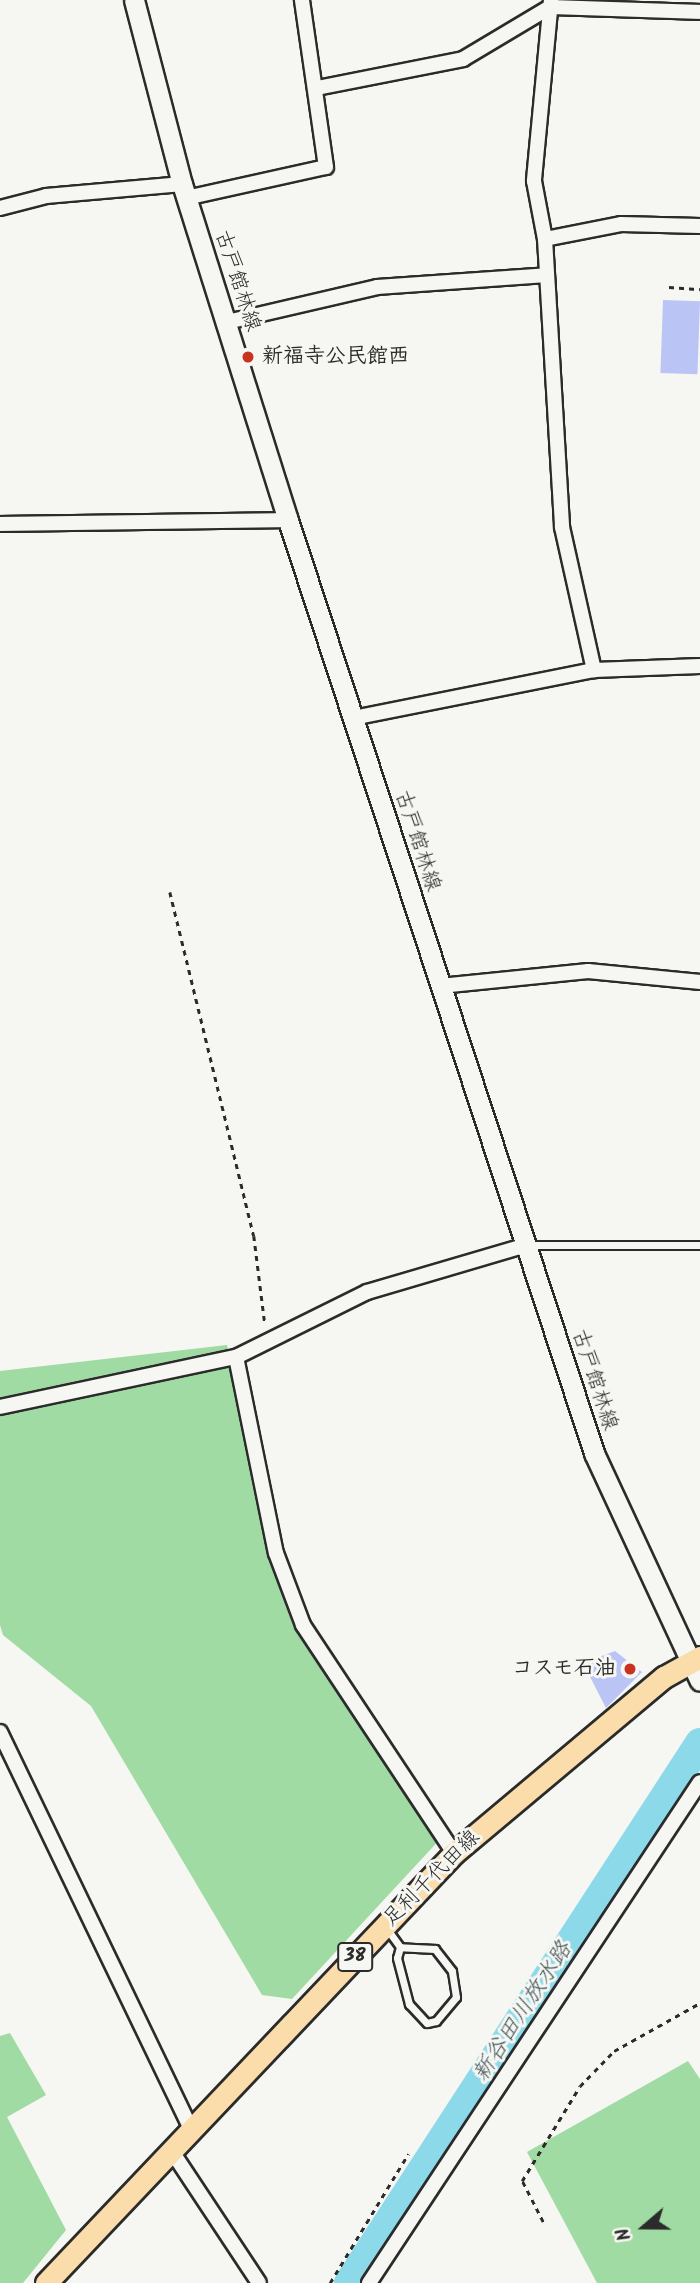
<!DOCTYPE html>
<html>
<head>
<meta charset="utf-8">
<style>
	body { margin:0 }
	#map { position:relative; width:700px; height:2283px; overflow:hidden; background:#f6f6f2; font-family:Kalam,"Klee One",sans-serif }
	div>[style] { position:absolute }
	.green>* { inset:0; background:#9fdba2 }
	.river>* { height:30px; margin:-15px; padding:0 15px; transform-origin:15px; border-radius:15px; background:#8bd9e9 }
	.building>* { inset:0; background:#bac5f6; transform-origin:0 0 }
	.path>* { height:2.5px; margin-top:-1.25px; transform-origin:0; background:repeating-linear-gradient(90deg,#2b2b2b 0 5px,transparent 0 10px) }
	.roads { filter:drop-shadow(2px 0 #2b2b2b) drop-shadow(-2px 0 #2b2b2b) drop-shadow(0 2px #2b2b2b) drop-shadow(0 -2px #2b2b2b) }
	.lane>* { height:7px; margin:-3.5px; padding:0 3.5px; transform-origin:3.5px; border-radius:3.5px; background:#f6f6f2 }
	.street>* { height:14px; margin:-7px; padding:0 7px; transform-origin:7px; border-radius:7px; background:#f6f6f2 }
	.secondary>* { height:19px; margin:-9.5px; padding:0 9.5px; transform-origin:9.5px; border-radius:9.5px; background:#f6f6f2 }
	.primary>* { height:21px; margin:-10.5px; padding:0 10.5px; transform-origin:10.5px; border-radius:10.5px; background:#faddab }
	.dots>* { width:19px; height:19px; translate:-50% -50%; box-sizing:border-box; border:4px solid #f6f6f2; border-radius:50% }
	span { translate:-50% -50%; white-space:nowrap; text-align:center; line-height:1.15; -webkit-text-stroke:6px #f6f6f2; paint-order:stroke }
	.shield-label span { padding:2px 5px; background:#f6f6f2; border:2px solid; border-radius:5px; -webkit-text-stroke-width:0 }
	.shield-label { font-size:19px; color:#2b2b2b; font-weight:700 }
	.street-label { font-size:21px; color:#2b2b2b }
	.poi-label { font-size:21px; color:#2b2b2b; font-weight:700 }
	.left { translate:0 -50%; text-align:left }
	.right { translate:-100% -50%; text-align:right }
	.water-label { font-size:23px; color:#43565a; font-style:italic }
	.north { position:absolute; left:609px; top:2192px; width:70px; height:70px; -webkit-text-stroke:5px #f6f6f2; paint-order:stroke; rotate:250deg; font-size:19px; font-weight:700; line-height:28px; text-align:center; color:#2b2b2b }
	.north::after { content:''; display:block; margin:auto; width:24px; height:32px; background:#2b2b2b; clip-path:polygon(50% 0,100% 100%,50% 72%,0 100%) }
</style>
</head>
<body>
<div id="map">
	<div class="green">
		<div style="clip-path:polygon(227px 1345px,274px 1537px,311px 1639px,443px 1836px,292px 1999px,262px 1995px,91px 1706px,3px 1635px,0 1625px,0 1371px)"></div>
		<div style="clip-path:polygon(10px 2033px,46px 2095px,7px 2117px,66px 2230px,23px 2283px,0 2283px,0 2036px)"></div>
		<div style="clip-path:polygon(688px 2061px,700px 2079px,700px 2283px,597px 2283px,527px 2152px)"></div>
	</div>
	<div class="river">
		<div style="left:349px;top:2283px;width:644px;rotate:-56.98deg"></div>
	</div>
	<div class="building">
		<div style="left:663px;top:300px;width:37px;height:73px;rotate:2deg"></div>
		<div style="clip-path:polygon(615px 1651px,642px 1672px,606px 1708px,586px 1669px,588px 1661px)"></div>
	</div>
	<div class="path">
		<div style="left:669px;top:287px;width:31px;rotate:4deg"></div>
		<div style="left:170px;top:892px;width:354px;rotate:76.3deg"></div>
		<div style="left:254px;top:1236px;width:89px;rotate:82.9deg"></div>
		<div style="left:543px;top:2222px;width:46px;rotate:-117.1deg"></div>
		<div style="left:522px;top:2181px;width:111px;rotate:-58.6deg"></div>
		<div style="left:580px;top:2086px;width:49px;rotate:-45.8deg"></div>
		<div style="left:614px;top:2051px;width:98px;rotate:-29.2deg"></div>
		<div style="left:330px;top:2283px;width:151px;rotate:-58.8deg"></div>
	</div>
	<div class="roads">
		<div class="lane">
			<div style="left:528px;top:1245px;width:172px"></div>
			<div style="left:387px;top:1929px;width:22px;rotate:54deg"></div>
			<div style="left:400px;top:1947px;width:11px;rotate:105deg"></div>
			<div style="left:397px;top:1958px;width:48px;rotate:75.4deg"></div>
			<div style="left:409px;top:2004px;width:26px;rotate:47deg"></div>
			<div style="left:427px;top:2023px;width:9px;rotate:-13deg"></div>
			<div style="left:436px;top:2021px;width:31px;rotate:-50deg"></div>
			<div style="left:456px;top:1997px;width:26px;rotate:-99deg"></div>
			<div style="left:452px;top:1971px;width:28px;rotate:-128deg"></div>
			<div style="left:435px;top:1949px;width:35px;rotate:-177deg"></div>
		</div>
		<div class="street">
			<div style="left:551px;top:0;width:182px;rotate:95.4deg"></div>
			<div style="left:534px;top:181px;width:59px;rotate:79.3deg"></div>
			<div style="left:545px;top:239px;width:289px;rotate:86.6deg"></div>
			<div style="left:562px;top:527px;width:147px;rotate:77.4deg"></div>
			<div style="left:317px;top:88px;width:149px;rotate:-11.2deg"></div>
			<div style="left:463px;top:59px;width:101px;rotate:-30.9deg"></div>
			<div style="left:550px;top:7px;width:150px;rotate:1.9deg"></div>
			<div style="left:186px;top:198px;width:143px;rotate:-12.5deg"></div>
			<div style="left:326px;top:167px;width:169px;rotate:-98.2deg"></div>
			<div style="left:0;top:208px;width:48px;rotate:-14.6deg"></div>
			<div style="left:46px;top:196px;width:137px;rotate:-5deg"></div>
			<div style="left:545px;top:239px;width:77px;rotate:-11.2deg"></div>
			<div style="left:621px;top:224px;width:79px;rotate:1.5deg"></div>
			<div style="left:227px;top:322px;width:154px;rotate:-13.1deg"></div>
			<div style="left:377px;top:287px;width:170px;rotate:-4deg"></div>
			<div style="left:0;top:524px;width:288px;rotate:-0.8deg"></div>
			<div style="left:353px;top:718px;width:246px;rotate:-11.3deg"></div>
			<div style="left:594px;top:670px;width:106px;rotate:-2.2deg"></div>
			<div style="left:440px;top:986px;width:149px;rotate:-5.8deg"></div>
			<div style="left:588px;top:971px;width:113px;rotate:5.6deg"></div>
			<div style="left:236px;top:1357px;width:200px;rotate:78.5deg"></div>
			<div style="left:276px;top:1553px;width:77px;rotate:69.4deg"></div>
			<div style="left:303px;top:1625px;width:273px;rotate:56.5deg"></div>
			<div style="left:0;top:1407px;width:241px;rotate:-12deg"></div>
			<div style="left:236px;top:1357px;width:146px;rotate:-26.4deg"></div>
			<div style="left:367px;top:1292px;width:167px;rotate:-16.4deg"></div>
			<div style="left:0;top:1732px;width:441px;rotate:64.3deg"></div>
			<div style="left:171px;top:2150px;width:159px;rotate:56.5deg"></div>
			<div style="left:369px;top:2283px;width:600px;rotate:-56.55deg"></div>
		</div>
		<div class="secondary">
			<div style="left:134px;top:0;width:190px;rotate:75.4deg"></div>
			<div style="left:182px;top:184px;width:352px;rotate:72.5deg"></div>
			<div style="left:288px;top:520px;width:982px;rotate:71.84deg"></div>
			<div style="left:594px;top:1453px;width:251px;rotate:65.1deg"></div>
		</div>
		<div class="primary">
			<div style="left:46px;top:2283px;width:593px;rotate:-46.5deg"></div>
			<div style="left:454px;top:1853px;width:274px;rotate:-40deg"></div>
			<div style="left:664px;top:1677px;width:41px;rotate:-29.1deg"></div>
		</div>
	</div>
	<div class="dots">
		<div style="left:248px;top:357px;background:#c8321e"></div>
		<div style="left:630px;top:1669px;background:#c8321e"></div>
	</div>
	<div class="shield-label">
		<span style="left:355px;top:1957px">38</span>
	</div>
	<div class="street-label">
		<span style="left:237px;top:281px;rotate:72deg">古戸館林線</span>
		<span style="left:417px;top:841px;rotate:72deg">古戸館林線</span>
		<span style="left:594px;top:1380px;rotate:72deg">古戸館林線</span>
		<span style="left:432px;top:1879px;rotate:-45deg">足利千代田線</span>
	</div>
	<div class="poi-label">
		<span class="left" style="left:262px;top:357px">新福寺公民館西</span>
		<span class="right" style="left:616px;top:1669px">コスモ石油</span>
	</div>
	<div class="water-label">
		<span style="left:523px;top:2012px;rotate:-57deg">新谷田川放水路</span>
	</div>
	<div class="north">N</div>
</div>
</body>
</html>
